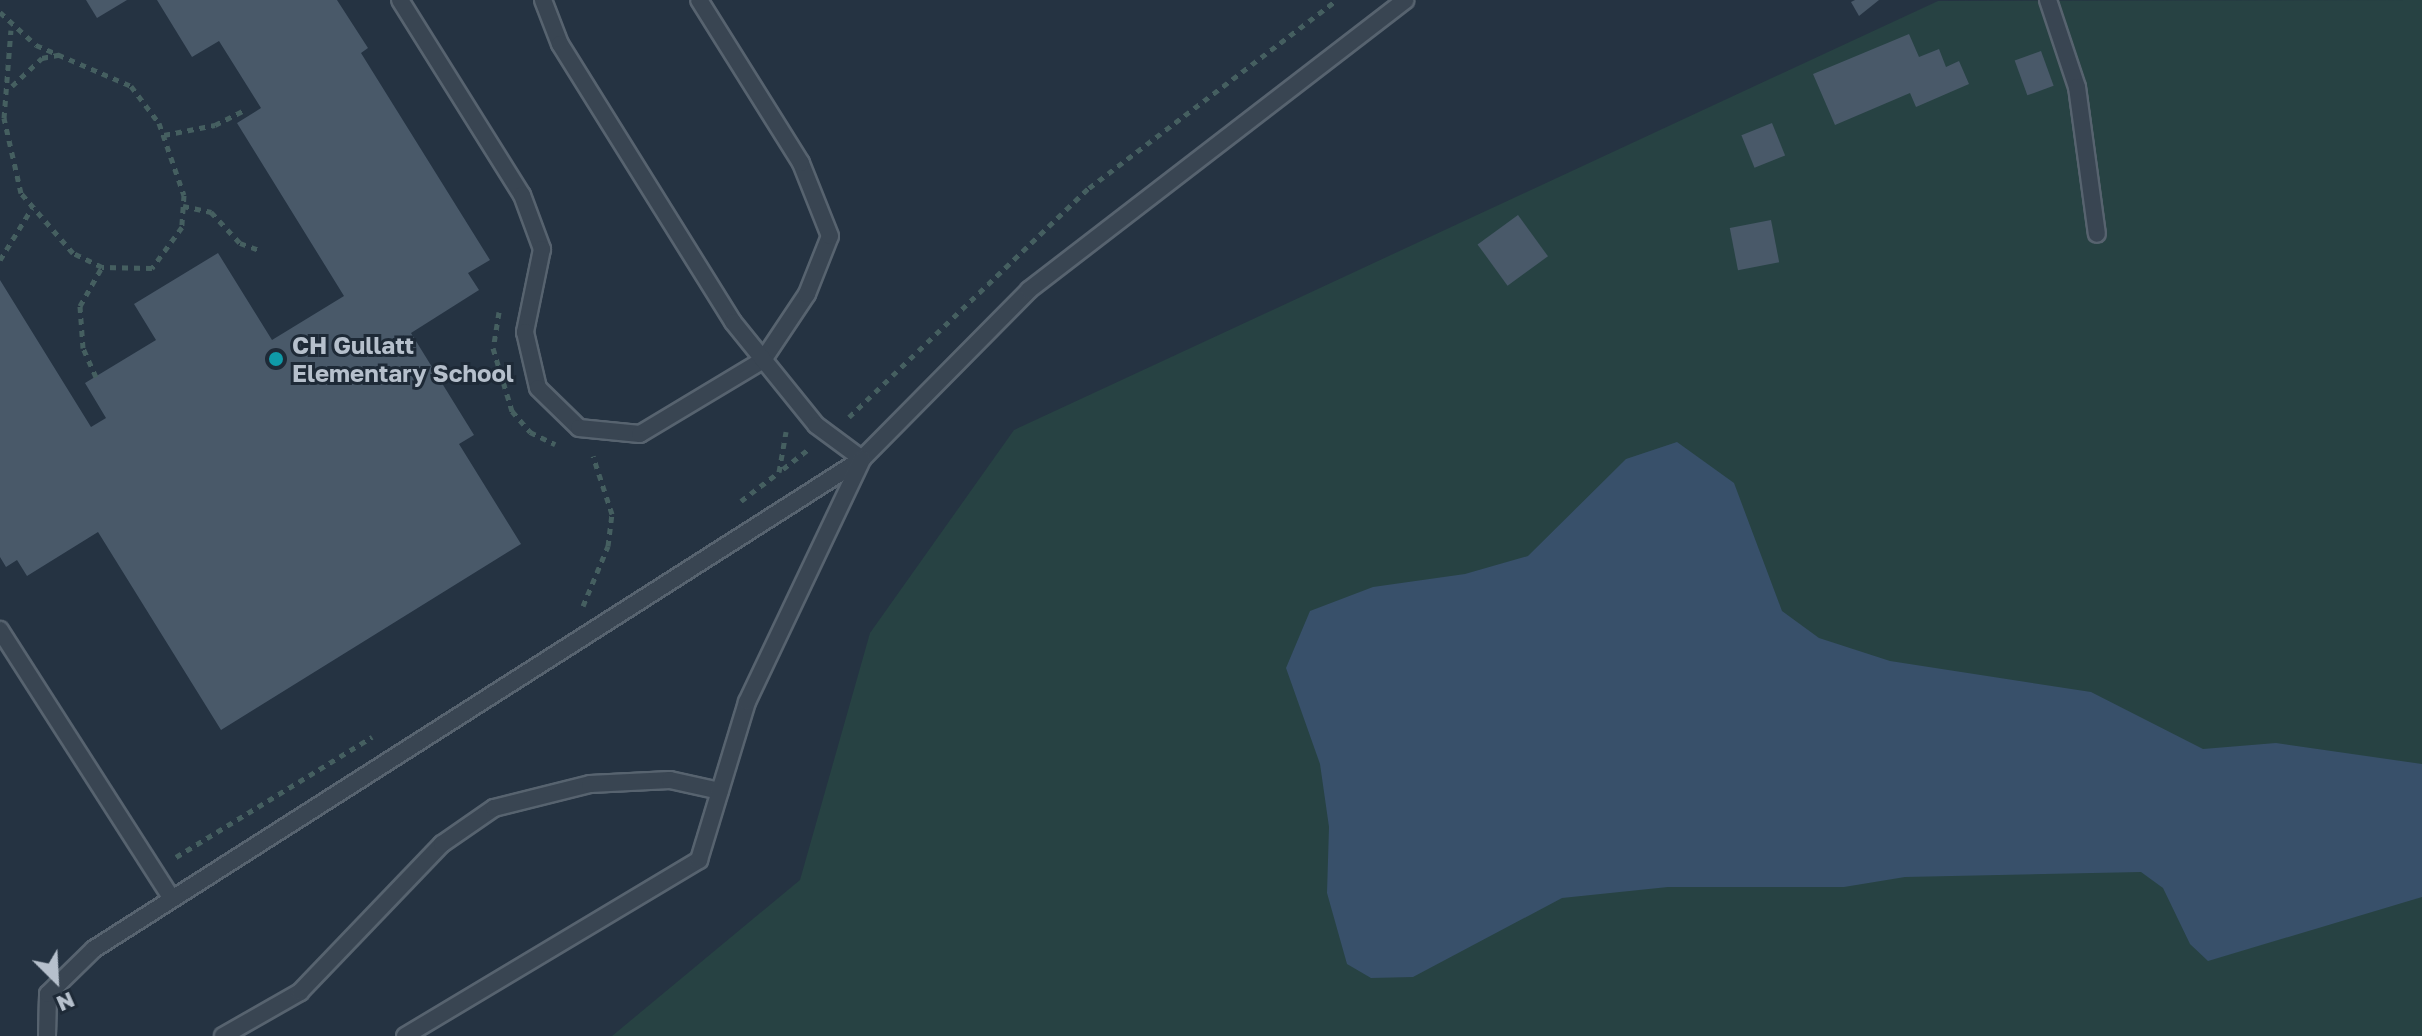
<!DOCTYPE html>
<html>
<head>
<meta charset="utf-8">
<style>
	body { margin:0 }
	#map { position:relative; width:2422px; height:1036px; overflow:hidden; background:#253342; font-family:"Golos Text",sans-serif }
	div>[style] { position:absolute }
	.green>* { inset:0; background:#274243 }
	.water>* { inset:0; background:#38506a }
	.building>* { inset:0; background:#495969; transform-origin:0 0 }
	.path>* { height:5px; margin-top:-2.5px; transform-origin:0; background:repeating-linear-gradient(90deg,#455f60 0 6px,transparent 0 12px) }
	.roads { filter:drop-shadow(2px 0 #57636f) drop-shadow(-2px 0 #57636f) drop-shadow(0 2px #57636f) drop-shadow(0 -2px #57636f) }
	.lane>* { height:16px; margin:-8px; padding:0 8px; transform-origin:8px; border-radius:8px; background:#394552 }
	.dots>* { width:22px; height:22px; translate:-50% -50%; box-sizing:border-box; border:4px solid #1e2a37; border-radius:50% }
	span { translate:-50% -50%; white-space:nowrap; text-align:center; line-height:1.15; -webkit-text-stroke:6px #1e2a37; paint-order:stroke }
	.poi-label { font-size:24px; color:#b6c0cc; font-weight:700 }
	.left { translate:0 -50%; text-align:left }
	.north { position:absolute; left:16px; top:940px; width:80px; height:80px; -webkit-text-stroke:6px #1e2a37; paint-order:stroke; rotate:156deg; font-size:22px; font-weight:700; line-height:32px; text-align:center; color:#b6c0cc }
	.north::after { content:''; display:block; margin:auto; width:28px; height:36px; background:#b6c0cc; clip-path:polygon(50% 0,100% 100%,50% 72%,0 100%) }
</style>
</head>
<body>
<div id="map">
	<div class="green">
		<div style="clip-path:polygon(2422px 0,2422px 1036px,612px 1036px,800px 880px,870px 633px,1014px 430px,1938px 1px)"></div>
	</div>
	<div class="water">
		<div style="clip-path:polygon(1677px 442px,1734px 483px,1782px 611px,1819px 638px,1890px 661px,2091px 692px,2203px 749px,2276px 743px,2422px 764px,2422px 897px,2208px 961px,2190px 944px,2163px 888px,2141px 872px,1905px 877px,1844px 887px,1668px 887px,1562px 898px,1413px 977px,1371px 978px,1347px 964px,1327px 893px,1329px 827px,1320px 764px,1286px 668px,1310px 611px,1373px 587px,1465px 574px,1528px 556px,1626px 459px)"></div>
	</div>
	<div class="building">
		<div style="clip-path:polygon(86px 0,127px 0,97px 18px)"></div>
		<div style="clip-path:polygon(157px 0,337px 0,368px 48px,361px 53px,490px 260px,468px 273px,479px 290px,411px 333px,474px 435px,459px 444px,521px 544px,221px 730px,98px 532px,27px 576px,17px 560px,6px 567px,0 557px,0 280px,91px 427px,106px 418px,85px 383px,156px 340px,134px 304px,218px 253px,272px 340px,344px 296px,237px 123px,261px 108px,219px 41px,192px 57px)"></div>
		<div style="clip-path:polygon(1879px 0,1859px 16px,1851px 2px,1855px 0)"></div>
		<div style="clip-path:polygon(1909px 34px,1919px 57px,1939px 49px,1946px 67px,1959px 61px,1969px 84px,1916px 107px,1910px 93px,1835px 125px,1813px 74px)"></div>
		<div style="left:2041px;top:51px;width:37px;height:28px;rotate:70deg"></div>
		<div style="left:1772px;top:123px;width:35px;height:33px;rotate:68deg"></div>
		<div style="left:1518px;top:215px;width:51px;height:50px;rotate:54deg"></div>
		<div style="left:1771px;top:220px;width:43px;height:42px;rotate:79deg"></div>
	</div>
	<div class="path">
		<div style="left:0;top:12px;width:49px;rotate:42.5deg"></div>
		<div style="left:36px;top:45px;width:103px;rotate:23.3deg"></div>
		<div style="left:131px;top:86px;width:46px;rotate:52.9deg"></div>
		<div style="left:159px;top:123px;width:76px;rotate:70.9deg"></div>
		<div style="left:184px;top:195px;width:32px;rotate:94deg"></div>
		<div style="left:182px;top:227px;width:51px;rotate:126.2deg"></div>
		<div style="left:152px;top:268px;width:50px;rotate:-178.9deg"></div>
		<div style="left:102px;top:267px;width:32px;rotate:-154deg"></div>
		<div style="left:73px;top:253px;width:79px;rotate:-130.9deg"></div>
		<div style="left:21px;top:193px;width:77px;rotate:-102.8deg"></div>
		<div style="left:4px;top:118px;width:88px;rotate:-85.5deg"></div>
		<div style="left:12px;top:86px;width:41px;rotate:-43deg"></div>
		<div style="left:42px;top:58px;width:21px;rotate:-11deg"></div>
		<div style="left:164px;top:135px;width:52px;rotate:-11.1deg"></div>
		<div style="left:215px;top:125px;width:31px;rotate:-27deg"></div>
		<div style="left:183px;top:206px;width:29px;rotate:12deg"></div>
		<div style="left:211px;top:212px;width:42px;rotate:46.9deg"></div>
		<div style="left:240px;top:243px;width:20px;rotate:20deg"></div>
		<div style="left:0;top:260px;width:61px;rotate:-58.4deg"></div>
		<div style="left:499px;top:312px;width:36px;rotate:99deg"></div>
		<div style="left:493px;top:348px;width:66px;rotate:73.2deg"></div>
		<div style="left:512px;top:411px;width:28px;rotate:49deg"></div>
		<div style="left:530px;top:432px;width:28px;rotate:26deg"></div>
		<div style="left:96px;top:377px;width:32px;rotate:-114deg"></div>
		<div style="left:83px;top:348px;width:42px;rotate:-94.1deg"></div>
		<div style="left:80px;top:306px;width:45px;rotate:-60.6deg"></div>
		<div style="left:849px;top:417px;width:332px;rotate:-43.7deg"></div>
		<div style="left:1089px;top:188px;width:311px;rotate:-37.2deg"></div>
		<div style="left:783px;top:469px;width:31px;rotate:-38deg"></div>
		<div style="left:741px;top:501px;width:48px;rotate:-37.3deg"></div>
		<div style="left:779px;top:472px;width:41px;rotate:-80.1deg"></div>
		<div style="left:583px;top:606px;width:65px;rotate:-67.4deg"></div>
		<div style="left:608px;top:546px;width:32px;rotate:-83deg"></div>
		<div style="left:612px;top:514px;width:61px;rotate:-108.1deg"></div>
		<div style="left:176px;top:857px;width:230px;rotate:-31.5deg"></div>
	</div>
	<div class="roads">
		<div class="lane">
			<div style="left:400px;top:0;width:230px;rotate:58deg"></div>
			<div style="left:522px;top:195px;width:58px;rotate:69.7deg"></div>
			<div style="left:542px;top:249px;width:85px;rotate:101.6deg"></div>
			<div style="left:525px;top:332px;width:57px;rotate:76.9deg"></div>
			<div style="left:538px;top:388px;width:57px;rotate:44.3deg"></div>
			<div style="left:579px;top:428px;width:61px;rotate:5.6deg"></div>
			<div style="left:640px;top:434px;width:144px;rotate:-31deg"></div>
			<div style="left:763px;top:360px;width:79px;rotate:-56.3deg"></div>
			<div style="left:807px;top:294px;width:62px;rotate:-68.4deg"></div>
			<div style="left:830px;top:236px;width:79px;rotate:-111.7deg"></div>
			<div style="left:801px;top:163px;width:192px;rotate:-122deg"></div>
			<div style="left:543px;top:0;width:47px;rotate:68.9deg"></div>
			<div style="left:560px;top:44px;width:327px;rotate:58.1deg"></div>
			<div style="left:733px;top:322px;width:132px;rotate:51.1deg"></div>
			<div style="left:816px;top:425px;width:57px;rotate:36.5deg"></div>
			<div style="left:862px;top:459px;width:238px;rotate:-45.3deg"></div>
			<div style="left:1029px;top:290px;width:475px;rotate:-37.6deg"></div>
			<div style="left:2048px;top:0;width:92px;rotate:71.6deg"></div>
			<div style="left:2077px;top:87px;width:148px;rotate:82.3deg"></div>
			<div style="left:0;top:630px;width:319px;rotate:57.4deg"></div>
			<div style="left:47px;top:1036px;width:42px;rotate:-88.6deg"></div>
			<div style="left:48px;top:994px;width:64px;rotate:-44.4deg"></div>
			<div style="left:94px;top:949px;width:911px;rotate:-32.54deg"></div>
			<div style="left:223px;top:1036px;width:89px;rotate:-29.7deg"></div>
			<div style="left:300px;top:992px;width:205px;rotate:-46.2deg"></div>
			<div style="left:442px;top:844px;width:63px;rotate:-34.7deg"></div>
			<div style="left:494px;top:808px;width:99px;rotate:-14deg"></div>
			<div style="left:590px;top:784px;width:80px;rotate:-2.9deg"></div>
			<div style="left:670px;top:780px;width:51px;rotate:12.4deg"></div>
			<div style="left:405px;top:1036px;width:343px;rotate:-30.9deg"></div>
			<div style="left:699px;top:860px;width:165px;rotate:-73.1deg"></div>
			<div style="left:747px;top:702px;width:268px;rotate:-64.6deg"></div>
		</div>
	</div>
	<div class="dots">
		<div style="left:276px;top:359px;background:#0f9aa8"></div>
	</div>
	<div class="poi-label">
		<span class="left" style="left:292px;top:359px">CH Gullatt<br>Elementary School</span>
	</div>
	<div class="north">N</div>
</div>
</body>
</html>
